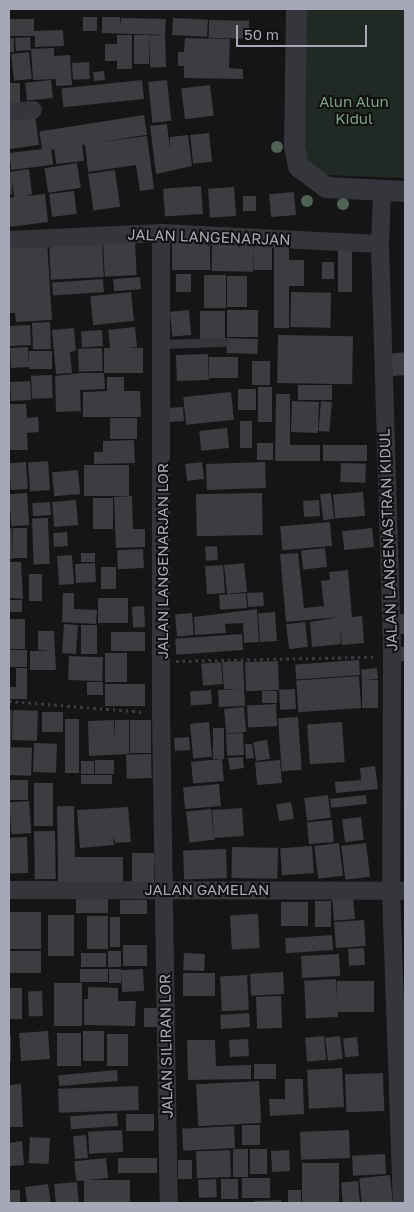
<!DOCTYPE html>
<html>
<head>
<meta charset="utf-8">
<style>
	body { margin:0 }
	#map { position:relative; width:414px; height:1212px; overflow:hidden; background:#151516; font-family:"Golos Text",sans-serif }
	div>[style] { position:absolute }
	.green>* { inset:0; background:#202923 }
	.building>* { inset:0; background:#3c3c41; transform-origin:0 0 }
	.path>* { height:3px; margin-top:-1.5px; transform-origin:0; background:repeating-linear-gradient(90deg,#3b3c43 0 2.5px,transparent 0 6.5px) }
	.service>* { height:9px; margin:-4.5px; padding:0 4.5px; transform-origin:4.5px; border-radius:4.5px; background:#35353c }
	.minor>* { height:18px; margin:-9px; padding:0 9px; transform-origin:9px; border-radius:9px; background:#35353c }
	.tertiary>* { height:21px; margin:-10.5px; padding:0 10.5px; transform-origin:10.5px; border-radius:10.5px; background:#35353c }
	.trees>* { width:12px; height:12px; margin:-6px; border-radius:50%; background:#4e6353 }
	span { translate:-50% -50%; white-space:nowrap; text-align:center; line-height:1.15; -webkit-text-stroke:4px #101011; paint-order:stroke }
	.park-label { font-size:15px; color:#7ca385 }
	.street-label { font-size:15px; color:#a6a8b7 }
	.frame { position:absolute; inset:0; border:10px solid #a6a8b7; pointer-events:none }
	.scale { position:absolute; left:236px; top:25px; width:131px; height:22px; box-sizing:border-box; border:2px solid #a6a8b7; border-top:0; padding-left:6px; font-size:15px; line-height:18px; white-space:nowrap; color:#a6a8b7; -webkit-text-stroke:4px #101011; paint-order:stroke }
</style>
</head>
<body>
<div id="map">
	<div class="green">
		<div style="clip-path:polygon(306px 9px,405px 9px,405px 178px,326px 175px,310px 164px,302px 145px)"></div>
	</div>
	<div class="building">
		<div style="left:83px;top:17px;width:14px;height:14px"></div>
		<div style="clip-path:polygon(102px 17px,120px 17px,120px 28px,121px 18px,166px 19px,165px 35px,102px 33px)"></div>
		<div style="left:173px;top:18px;width:35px;height:17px;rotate:3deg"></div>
		<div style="clip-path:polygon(9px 19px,34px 19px,34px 31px,63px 30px,64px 46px,35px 47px,35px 36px,9px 36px)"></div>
		<div style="left:209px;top:20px;width:40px;height:18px;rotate:1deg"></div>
		<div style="left:117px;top:35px;width:15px;height:34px"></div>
		<div style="left:149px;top:35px;width:29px;height:15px;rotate:90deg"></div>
		<div style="left:165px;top:35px;width:32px;height:16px;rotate:88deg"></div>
		<div style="left:30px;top:37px;width:13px;height:15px;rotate:86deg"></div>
		<div style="left:9px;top:38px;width:5px;height:14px"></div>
		<div style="clip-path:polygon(185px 38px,230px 39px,229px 68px,243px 69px,243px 79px,184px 78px,184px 66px,178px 66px,178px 52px,184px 52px)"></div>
		<div style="left:117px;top:44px;width:17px;height:12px;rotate:90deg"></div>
		<div style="clip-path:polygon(54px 48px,54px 56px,70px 55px,72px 85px,56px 86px,56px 79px,33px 80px,31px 49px)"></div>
		<div style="left:29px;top:52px;width:27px;height:18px;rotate:84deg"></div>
		<div style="left:89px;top:62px;width:17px;height:17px;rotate:87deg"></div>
		<div style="left:104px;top:71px;width:9px;height:11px;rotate:84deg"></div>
		<div style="left:51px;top:80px;width:18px;height:26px;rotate:84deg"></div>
		<div style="left:142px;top:80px;width:19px;height:81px;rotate:84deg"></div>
		<div style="left:167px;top:80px;width:41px;height:19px;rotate:84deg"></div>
		<div style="left:9px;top:83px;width:11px;height:24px"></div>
		<div style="left:210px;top:85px;width:31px;height:29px;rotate:83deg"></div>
		<div style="clip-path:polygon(35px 114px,39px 145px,9px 149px,9px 118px)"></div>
		<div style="left:144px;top:115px;width:20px;height:106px;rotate:81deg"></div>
		<div style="clip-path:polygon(167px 124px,170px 149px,170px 137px,188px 135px,192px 166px,156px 174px,150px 126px)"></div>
		<div style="left:209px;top:133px;width:29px;height:19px;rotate:84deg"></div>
		<div style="clip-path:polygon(147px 136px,154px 189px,140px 191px,136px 165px,88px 172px,85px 144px)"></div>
		<div style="left:82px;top:144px;width:17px;height:28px;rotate:83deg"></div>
		<div style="left:51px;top:148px;width:17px;height:42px;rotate:83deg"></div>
		<div style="left:77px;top:163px;width:25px;height:33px;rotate:81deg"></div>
		<div style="clip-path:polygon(29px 169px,32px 194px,26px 196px,45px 194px,48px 222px,9px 227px,9px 198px,14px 197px,12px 182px,12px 194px,9px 195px,9px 172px)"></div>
		<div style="left:115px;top:170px;width:37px;height:27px;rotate:82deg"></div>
		<div style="left:201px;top:186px;width:28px;height:38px;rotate:86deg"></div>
		<div style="left:234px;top:187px;width:29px;height:26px;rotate:86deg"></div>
		<div style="left:74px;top:191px;width:23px;height:25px;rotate:83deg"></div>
		<div style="left:294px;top:192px;width:23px;height:25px;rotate:85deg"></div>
		<div style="left:243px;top:196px;width:13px;height:15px"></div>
		<div style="clip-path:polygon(47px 241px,52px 320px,16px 322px,15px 313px,9px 313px,9px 243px)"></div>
		<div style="left:102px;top:242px;width:35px;height:53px;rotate:87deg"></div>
		<div style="left:135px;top:242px;width:33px;height:32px;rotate:87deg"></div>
		<div style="left:172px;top:242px;width:38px;height:28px"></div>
		<div style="left:212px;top:242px;width:42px;height:29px;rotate:1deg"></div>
		<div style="clip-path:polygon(274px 243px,289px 243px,289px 260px,304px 260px,304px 286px,289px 286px,289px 328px,274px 328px)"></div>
		<div style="left:254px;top:247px;width:18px;height:23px"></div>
		<div style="left:338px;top:249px;width:14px;height:43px"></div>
		<div style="left:334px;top:262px;width:17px;height:12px;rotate:90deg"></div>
		<div style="left:176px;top:274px;width:15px;height:18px"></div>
		<div style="left:204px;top:275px;width:22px;height:33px"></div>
		<div style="left:227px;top:276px;width:20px;height:31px"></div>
		<div style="left:140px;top:277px;width:12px;height:27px;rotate:85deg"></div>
		<div style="left:103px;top:279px;width:13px;height:51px;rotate:86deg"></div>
		<div style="left:131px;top:292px;width:29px;height:41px;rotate:84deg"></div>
		<div style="left:291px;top:292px;width:40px;height:35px;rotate:1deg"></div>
		<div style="left:189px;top:310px;width:25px;height:19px;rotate:85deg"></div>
		<div style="left:227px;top:310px;width:31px;height:27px"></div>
		<div style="left:200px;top:311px;width:25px;height:29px"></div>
		<div style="left:50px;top:322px;width:27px;height:18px;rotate:88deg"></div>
		<div style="left:30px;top:325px;width:20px;height:21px;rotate:87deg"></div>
		<div style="left:135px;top:327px;width:20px;height:27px;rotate:84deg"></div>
		<div style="clip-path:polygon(74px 328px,76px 351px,70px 352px,72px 373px,56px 374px,52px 330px)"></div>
		<div style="left:102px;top:330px;width:16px;height:21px;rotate:86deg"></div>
		<div style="left:278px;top:335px;width:75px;height:48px;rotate:1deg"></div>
		<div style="left:227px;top:338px;width:31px;height:15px;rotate:2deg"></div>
		<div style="left:28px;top:347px;width:20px;height:18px;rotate:87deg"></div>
		<div style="left:102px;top:348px;width:23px;height:24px;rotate:88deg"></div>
		<div style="left:143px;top:348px;width:25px;height:39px;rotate:90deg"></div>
		<div style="left:29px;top:351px;width:23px;height:18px"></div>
		<div style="clip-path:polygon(405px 352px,405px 375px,393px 376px,390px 354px)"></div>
		<div style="left:208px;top:354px;width:26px;height:32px;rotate:88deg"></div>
		<div style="left:238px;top:357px;width:21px;height:29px;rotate:90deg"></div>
		<div style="left:252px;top:361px;width:18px;height:24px"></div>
		<div style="clip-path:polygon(80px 373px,104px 373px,105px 389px,80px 390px,81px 411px,56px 412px,55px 376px)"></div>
		<div style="left:52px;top:375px;width:23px;height:21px;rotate:88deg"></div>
		<div style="clip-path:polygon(107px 377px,124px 377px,124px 391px,140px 391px,141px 417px,83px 417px,83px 392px,107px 391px)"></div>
		<div style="left:30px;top:381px;width:19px;height:20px;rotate:87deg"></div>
		<div style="left:298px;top:385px;width:34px;height:15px"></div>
		<div style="left:258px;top:387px;width:14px;height:35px"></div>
		<div style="left:238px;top:389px;width:18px;height:21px"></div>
		<div style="left:231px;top:392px;width:28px;height:48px;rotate:84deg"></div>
		<div style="clip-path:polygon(276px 394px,290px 394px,290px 445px,320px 445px,320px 461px,275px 461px)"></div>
		<div style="left:292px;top:401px;width:27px;height:31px;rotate:2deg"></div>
		<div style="left:321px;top:401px;width:11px;height:30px;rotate:5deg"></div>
		<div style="clip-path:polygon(9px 404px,26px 404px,27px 418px,38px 417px,39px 432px,27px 433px,28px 450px,9px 450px)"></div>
		<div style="left:183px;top:407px;width:14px;height:15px;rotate:86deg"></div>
		<div style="left:137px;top:418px;width:21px;height:27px;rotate:90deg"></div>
		<div style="left:240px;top:421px;width:12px;height:27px"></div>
		<div style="left:227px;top:428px;width:20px;height:28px;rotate:84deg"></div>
		<div style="clip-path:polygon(134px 440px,135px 463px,94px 464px,94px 452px,103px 452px,103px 441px)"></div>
		<div style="left:257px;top:443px;width:16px;height:17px"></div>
		<div style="left:323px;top:445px;width:44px;height:16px"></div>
		<div style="left:48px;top:461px;width:29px;height:20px;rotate:86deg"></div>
		<div style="left:26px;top:462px;width:27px;height:17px;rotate:86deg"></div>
		<div style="left:202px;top:462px;width:17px;height:17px;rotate:83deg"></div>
		<div style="left:265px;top:462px;width:26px;height:59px;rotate:88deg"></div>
		<div style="left:341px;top:463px;width:25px;height:19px;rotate:2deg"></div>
		<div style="left:84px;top:465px;width:45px;height:31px"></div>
		<div style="left:78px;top:470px;width:24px;height:26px;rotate:85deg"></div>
		<div style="left:363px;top:492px;width:24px;height:30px;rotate:85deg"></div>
		<div style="left:27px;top:493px;width:32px;height:18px;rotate:86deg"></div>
		<div style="left:262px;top:493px;width:42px;height:66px;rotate:89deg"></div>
		<div style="left:331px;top:493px;width:26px;height:11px;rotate:83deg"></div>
		<div style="clip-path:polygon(132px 496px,133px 529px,145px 529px,145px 547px,116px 548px,114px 497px)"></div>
		<div style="left:93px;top:498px;width:20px;height:31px"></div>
		<div style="left:76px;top:500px;width:25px;height:24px;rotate:85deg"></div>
		<div style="left:319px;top:500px;width:16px;height:16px;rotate:86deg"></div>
		<div style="left:50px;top:502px;width:13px;height:18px;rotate:86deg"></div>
		<div style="left:48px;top:518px;width:46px;height:16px;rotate:88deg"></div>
		<div style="left:330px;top:522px;width:24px;height:50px;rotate:85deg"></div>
		<div style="clip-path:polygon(12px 528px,13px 559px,9px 559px,9px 529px)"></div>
		<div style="left:13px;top:528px;width:14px;height:30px"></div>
		<div style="left:372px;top:528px;width:19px;height:30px;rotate:84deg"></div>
		<div style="left:67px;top:532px;width:14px;height:14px;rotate:86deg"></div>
		<div style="left:217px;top:546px;width:14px;height:12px;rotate:86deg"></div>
		<div style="left:325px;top:548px;width:19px;height:24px;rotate:84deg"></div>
		<div style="left:143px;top:549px;width:19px;height:26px;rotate:87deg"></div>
		<div style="left:81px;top:553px;width:14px;height:9px"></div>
		<div style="clip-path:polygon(298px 553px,304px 608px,324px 606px,321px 581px,330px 580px,329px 572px,348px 570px,352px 617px,362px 616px,364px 643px,342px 645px,340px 627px,341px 644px,312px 647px,310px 622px,339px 617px,286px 622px,280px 554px)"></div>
		<div style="left:72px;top:555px;width:29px;height:15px;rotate:86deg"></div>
		<div style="clip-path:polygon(9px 562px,21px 562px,23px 599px,9px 598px)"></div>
		<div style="left:95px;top:563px;width:19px;height:20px;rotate:87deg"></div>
		<div style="left:244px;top:563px;width:29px;height:20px;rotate:84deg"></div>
		<div style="left:223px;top:565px;width:28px;height:18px;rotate:86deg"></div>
		<div style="left:101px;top:567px;width:15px;height:22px"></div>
		<div style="left:29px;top:574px;width:13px;height:27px"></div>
		<div style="left:263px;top:592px;width:14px;height:16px;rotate:86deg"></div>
		<div style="clip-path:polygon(63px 593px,74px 593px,74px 609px,97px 610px,96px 624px,62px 622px)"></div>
		<div style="left:246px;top:593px;width:15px;height:27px;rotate:86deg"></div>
		<div style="left:98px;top:598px;width:30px;height:25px"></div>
		<div style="left:9px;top:600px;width:13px;height:12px"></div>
		<div style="left:144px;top:606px;width:21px;height:12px;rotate:87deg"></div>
		<div style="clip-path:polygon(257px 609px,259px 642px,244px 643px,243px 623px,225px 624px,226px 633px,195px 635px,194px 617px)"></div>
		<div style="left:275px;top:612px;width:29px;height:17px;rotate:86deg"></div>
		<div style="left:192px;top:613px;width:22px;height:17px;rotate:85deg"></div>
		<div style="left:405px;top:614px;width:20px;height:5px;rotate:90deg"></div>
		<div style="left:10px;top:619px;width:15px;height:30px"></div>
		<div style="left:305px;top:622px;width:25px;height:19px;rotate:83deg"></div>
		<div style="left:64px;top:624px;width:14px;height:29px;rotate:4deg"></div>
		<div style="left:81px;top:625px;width:16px;height:29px"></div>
		<div style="clip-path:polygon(38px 631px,54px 631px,56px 670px,30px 670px,30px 651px,50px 651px,38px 650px)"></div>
		<div style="left:111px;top:632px;width:34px;height:19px"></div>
		<div style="left:242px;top:634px;width:16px;height:67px;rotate:86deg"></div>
		<div style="left:405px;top:647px;width:14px;height:8px;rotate:90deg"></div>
		<div style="left:27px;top:650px;width:17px;height:18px;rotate:90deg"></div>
		<div style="left:105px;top:653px;width:22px;height:29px"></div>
		<div style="left:69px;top:656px;width:34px;height:24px;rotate:2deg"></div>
		<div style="left:359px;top:660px;width:15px;height:64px;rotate:86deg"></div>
		<div style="clip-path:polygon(243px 661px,245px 706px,219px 707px,218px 690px,241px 689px,224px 689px,222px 662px)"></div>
		<div style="left:278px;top:661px;width:29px;height:33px;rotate:88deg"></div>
		<div style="left:221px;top:662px;width:22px;height:20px;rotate:85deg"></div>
		<div style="clip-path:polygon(16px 668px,27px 668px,27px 699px,9px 699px,9px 687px,16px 687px)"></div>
		<div style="left:377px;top:668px;width:11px;height:16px;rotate:85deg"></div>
		<div style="left:359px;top:676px;width:32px;height:63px;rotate:86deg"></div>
		<div style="left:362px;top:680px;width:16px;height:28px"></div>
		<div style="left:87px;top:682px;width:16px;height:13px"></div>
		<div style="left:105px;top:684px;width:40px;height:22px"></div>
		<div style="left:295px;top:689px;width:20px;height:16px;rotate:87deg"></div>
		<div style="left:211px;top:690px;width:14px;height:21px;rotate:86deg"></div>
		<div style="left:277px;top:691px;width:12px;height:15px;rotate:90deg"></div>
		<div style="left:276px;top:704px;width:22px;height:29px;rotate:87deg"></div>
		<div style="left:244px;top:707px;width:25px;height:20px;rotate:85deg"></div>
		<div style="clip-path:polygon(9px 710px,12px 710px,11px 747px,9px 747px)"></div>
		<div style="left:13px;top:710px;width:25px;height:30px;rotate:2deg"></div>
		<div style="left:42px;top:712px;width:21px;height:20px"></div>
		<div style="left:298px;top:717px;width:53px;height:20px;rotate:86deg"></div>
		<div style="left:65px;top:719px;width:14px;height:54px"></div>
		<div style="clip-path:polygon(114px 720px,115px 743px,115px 720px,129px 720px,129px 754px,89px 756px,88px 721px)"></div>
		<div style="left:130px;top:720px;width:21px;height:33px"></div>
		<div style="left:209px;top:722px;width:35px;height:19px;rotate:85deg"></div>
		<div style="left:342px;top:722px;width:40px;height:35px;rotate:86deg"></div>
		<div style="left:213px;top:728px;width:11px;height:31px"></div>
		<div style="left:243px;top:733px;width:22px;height:17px;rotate:87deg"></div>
		<div style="left:189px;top:737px;width:13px;height:15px;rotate:86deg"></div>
		<div style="left:267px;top:740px;width:19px;height:14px;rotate:81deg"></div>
		<div style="left:34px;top:743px;width:23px;height:29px;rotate:2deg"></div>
		<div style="clip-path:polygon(245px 744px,252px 744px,254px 758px,246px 759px)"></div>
		<div style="left:9px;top:747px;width:23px;height:28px;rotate:2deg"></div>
		<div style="left:151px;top:754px;width:24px;height:25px;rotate:88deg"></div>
		<div style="clip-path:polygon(243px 757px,244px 768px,230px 770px,228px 758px)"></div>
		<div style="left:222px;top:759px;width:22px;height:31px;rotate:85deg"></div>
		<div style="left:114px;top:760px;width:14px;height:19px;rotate:90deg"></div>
		<div style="left:280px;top:760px;width:23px;height:25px;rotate:85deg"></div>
		<div style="left:81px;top:761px;width:13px;height:13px"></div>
		<div style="clip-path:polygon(375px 766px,378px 789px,336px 793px,335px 782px,361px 780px,360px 768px)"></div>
		<div style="left:81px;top:775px;width:31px;height:9px"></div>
		<div style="left:9px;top:780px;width:19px;height:20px"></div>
		<div style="left:34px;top:783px;width:19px;height:43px"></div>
		<div style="left:219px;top:784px;width:22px;height:36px;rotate:85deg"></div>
		<div style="left:328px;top:795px;width:23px;height:24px;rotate:83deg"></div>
		<div style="left:366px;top:795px;width:9px;height:36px;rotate:84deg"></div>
		<div style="left:29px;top:801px;width:32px;height:20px;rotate:86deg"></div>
		<div style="left:291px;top:802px;width:17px;height:15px;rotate:80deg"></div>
		<div style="left:74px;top:806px;width:51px;height:17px;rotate:89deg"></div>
		<div style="clip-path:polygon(128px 807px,131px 842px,115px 843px,113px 834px,114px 845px,80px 848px,77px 810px)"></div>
		<div style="left:242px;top:808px;width:28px;height:30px;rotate:86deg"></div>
		<div style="left:211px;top:809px;width:31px;height:25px;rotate:84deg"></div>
		<div style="left:361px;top:817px;width:23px;height:19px;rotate:83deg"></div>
		<div style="left:332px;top:820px;width:22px;height:25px;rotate:85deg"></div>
		<div style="left:55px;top:831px;width:48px;height:21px;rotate:89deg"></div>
		<div style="left:27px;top:837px;width:36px;height:18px;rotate:88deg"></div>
		<div style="left:339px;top:843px;width:33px;height:25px;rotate:83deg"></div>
		<div style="left:366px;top:843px;width:34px;height:25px;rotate:83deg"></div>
		<div style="left:312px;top:846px;width:27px;height:32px;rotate:86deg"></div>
		<div style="left:232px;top:847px;width:46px;height:31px;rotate:1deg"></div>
		<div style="left:226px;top:849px;width:29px;height:43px;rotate:88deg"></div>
		<div style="left:132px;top:853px;width:22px;height:30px"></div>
		<div style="left:123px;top:857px;width:25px;height:65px;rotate:90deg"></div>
		<div style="left:353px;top:897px;width:22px;height:21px;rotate:85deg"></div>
		<div style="left:76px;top:899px;width:32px;height:14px"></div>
		<div style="left:120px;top:900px;width:27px;height:14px"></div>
		<div style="left:315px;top:901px;width:16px;height:26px"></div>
		<div style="left:281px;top:902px;width:27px;height:24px"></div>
		<div style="left:9px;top:912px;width:32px;height:37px"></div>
		<div style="left:258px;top:914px;width:34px;height:28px;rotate:87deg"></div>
		<div style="left:48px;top:915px;width:26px;height:41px"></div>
		<div style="left:87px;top:916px;width:21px;height:33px"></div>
		<div style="left:110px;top:917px;width:10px;height:30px"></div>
		<div style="left:364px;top:920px;width:26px;height:30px;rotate:86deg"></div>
		<div style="left:332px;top:935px;width:15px;height:47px;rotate:86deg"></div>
		<div style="left:123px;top:945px;width:24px;height:21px"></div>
		<div style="left:364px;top:948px;width:17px;height:16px;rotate:87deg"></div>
		<div style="left:9px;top:951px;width:32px;height:22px"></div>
		<div style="left:121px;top:951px;width:16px;height:13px;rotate:90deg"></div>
		<div style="left:81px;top:953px;width:25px;height:14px"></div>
		<div style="left:184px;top:953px;width:21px;height:17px;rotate:3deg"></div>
		<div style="left:339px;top:954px;width:22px;height:38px;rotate:87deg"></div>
		<div style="left:108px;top:969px;width:13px;height:28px;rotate:90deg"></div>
		<div style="left:109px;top:969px;width:12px;height:14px"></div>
		<div style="left:143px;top:969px;width:22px;height:22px;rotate:87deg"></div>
		<div style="left:283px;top:972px;width:22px;height:33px;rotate:87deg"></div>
		<div style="left:183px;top:973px;width:32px;height:23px"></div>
		<div style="left:247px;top:975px;width:35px;height:27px;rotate:87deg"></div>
		<div style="left:336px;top:979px;width:38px;height:32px;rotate:87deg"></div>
		<div style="left:337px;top:981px;width:37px;height:31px"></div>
		<div style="left:54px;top:983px;width:28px;height:43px"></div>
		<div style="clip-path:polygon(88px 987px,118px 988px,118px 1001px,136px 1001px,135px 1026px,84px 1025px,84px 999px,88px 999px)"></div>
		<div style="left:9px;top:988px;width:13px;height:31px"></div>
		<div style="left:42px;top:991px;width:25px;height:14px;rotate:88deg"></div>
		<div style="left:281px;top:996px;width:32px;height:25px;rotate:88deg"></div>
		<div style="left:144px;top:1008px;width:13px;height:19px"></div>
		<div style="left:249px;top:1013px;width:14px;height:29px;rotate:86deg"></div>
		<div style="left:48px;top:1031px;width:28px;height:29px;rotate:86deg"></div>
		<div style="left:83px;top:1031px;width:21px;height:30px"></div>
		<div style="left:57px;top:1033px;width:24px;height:33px"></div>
		<div style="left:107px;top:1034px;width:21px;height:32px"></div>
		<div style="left:9px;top:1036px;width:2px;height:26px"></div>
		<div style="left:324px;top:1036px;width:24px;height:19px;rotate:85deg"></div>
		<div style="left:340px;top:1036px;width:23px;height:15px;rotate:83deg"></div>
		<div style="left:357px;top:1037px;width:19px;height:14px;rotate:84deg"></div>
		<div style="left:248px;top:1039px;width:17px;height:19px;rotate:87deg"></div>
		<div style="clip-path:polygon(187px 1040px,215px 1040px,216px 1066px,251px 1065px,251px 1079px,188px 1080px)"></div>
		<div style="left:276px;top:1064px;width:15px;height:22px;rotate:90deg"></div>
		<div style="left:342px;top:1068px;width:39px;height:35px;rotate:87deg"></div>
		<div style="left:117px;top:1070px;width:11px;height:59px;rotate:85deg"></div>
		<div style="left:383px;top:1073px;width:38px;height:38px;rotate:88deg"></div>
		<div style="clip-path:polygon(285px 1079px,303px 1079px,304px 1114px,270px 1116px,269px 1099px,285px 1099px)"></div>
		<div style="left:259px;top:1081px;width:42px;height:63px;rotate:87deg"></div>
		<div style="clip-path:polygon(21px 1084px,23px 1127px,9px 1127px,9px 1085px)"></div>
		<div style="left:138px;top:1086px;width:24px;height:80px;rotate:88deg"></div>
		<div style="left:117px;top:1113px;width:13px;height:47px;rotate:86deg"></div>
		<div style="left:154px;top:1114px;width:17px;height:28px;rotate:90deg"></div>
		<div style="left:242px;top:1125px;width:18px;height:20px"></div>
		<div style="left:234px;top:1126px;width:22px;height:52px;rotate:87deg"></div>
		<div style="left:122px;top:1130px;width:22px;height:34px;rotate:87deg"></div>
		<div style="left:349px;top:1130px;width:28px;height:49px;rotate:88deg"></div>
		<div style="left:86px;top:1135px;width:23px;height:13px;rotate:85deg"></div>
		<div style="left:30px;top:1137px;width:20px;height:26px;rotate:3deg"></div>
		<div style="clip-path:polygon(22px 1141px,24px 1165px,9px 1166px,9px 1143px)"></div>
		<div style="left:233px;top:1149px;width:15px;height:28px"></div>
		<div style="left:267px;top:1149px;width:25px;height:17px;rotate:90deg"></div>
		<div style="left:230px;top:1150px;width:27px;height:34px;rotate:88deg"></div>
		<div style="left:289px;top:1150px;width:21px;height:18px;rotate:87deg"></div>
		<div style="left:385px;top:1154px;width:20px;height:33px;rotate:87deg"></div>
		<div style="left:106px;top:1158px;width:20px;height:32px;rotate:84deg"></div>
		<div style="left:118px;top:1158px;width:39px;height:15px"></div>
		<div style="left:178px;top:1160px;width:14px;height:19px"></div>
		<div style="left:339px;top:1163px;width:39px;height:37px;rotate:90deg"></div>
		<div style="left:390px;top:1175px;width:28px;height:31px;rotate:84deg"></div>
		<div style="left:270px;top:1178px;width:20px;height:28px;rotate:90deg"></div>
		<div style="left:216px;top:1179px;width:18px;height:18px;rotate:87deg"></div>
		<div style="left:221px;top:1179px;width:17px;height:20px"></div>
		<div style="left:130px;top:1180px;width:23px;height:46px;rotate:90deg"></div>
		<div style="left:358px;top:1181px;width:22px;height:17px;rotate:85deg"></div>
		<div style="left:77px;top:1182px;width:21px;height:23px;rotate:85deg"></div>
		<div style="clip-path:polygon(48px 1184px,51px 1203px,27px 1203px,25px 1187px)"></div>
		<div style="left:9px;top:1190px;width:11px;height:13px"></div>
		<div style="left:288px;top:1190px;width:13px;height:13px"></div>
		<div style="clip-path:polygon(281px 1200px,281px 1203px,254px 1203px,254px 1201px)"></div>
	</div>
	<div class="path">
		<div style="left:176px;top:661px;width:199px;rotate:-1.2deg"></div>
		<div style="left:9px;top:701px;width:137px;rotate:4.6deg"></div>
	</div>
	<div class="service">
		<div style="left:162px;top:344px;width:62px;rotate:-1.8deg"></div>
	</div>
	<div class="minor">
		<div style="left:9px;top:112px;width:24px;rotate:-5deg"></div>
		<div style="left:382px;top:190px;width:54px;rotate:92.1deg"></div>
		<div style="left:380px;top:244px;width:413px;rotate:88.3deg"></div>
		<div style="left:392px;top:657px;width:234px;rotate:90.2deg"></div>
		<div style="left:391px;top:891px;width:312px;rotate:88deg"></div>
		<div style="left:161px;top:233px;width:480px;rotate:90deg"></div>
		<div style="left:161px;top:713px;width:490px;rotate:89.1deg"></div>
		<div style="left:9px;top:240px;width:152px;rotate:-2.6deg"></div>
		<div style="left:161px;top:233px;width:219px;rotate:2.9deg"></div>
		<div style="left:9px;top:890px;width:396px;rotate:0.1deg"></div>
	</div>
	<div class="tertiary">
		<div style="left:296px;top:9px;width:136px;rotate:90.8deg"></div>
		<div style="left:294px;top:145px;width:21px;rotate:79deg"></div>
		<div style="left:298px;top:166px;width:35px;rotate:37deg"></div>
		<div style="left:326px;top:187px;width:79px;rotate:2.9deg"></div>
	</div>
	<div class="trees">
		<div style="left:277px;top:147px"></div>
		<div style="left:307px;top:201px"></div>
		<div style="left:343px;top:204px"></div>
	</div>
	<div class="park-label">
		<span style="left:354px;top:110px">Alun Alun<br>Kidul</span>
	</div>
	<div class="street-label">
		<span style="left:209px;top:237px;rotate:2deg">JALAN LANGENARJAN</span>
		<span style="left:388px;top:540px;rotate:-92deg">JALAN LANGENASTRAN KIDUL</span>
		<span style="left:163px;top:561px;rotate:-90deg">JALAN LANGENARJAN LOR</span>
		<span style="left:207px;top:890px">JALAN GAMELAN</span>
		<span style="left:166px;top:1046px;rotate:-91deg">JALAN SILIRAN LOR</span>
	</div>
	<div class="frame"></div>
	<div class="scale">50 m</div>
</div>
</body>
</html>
